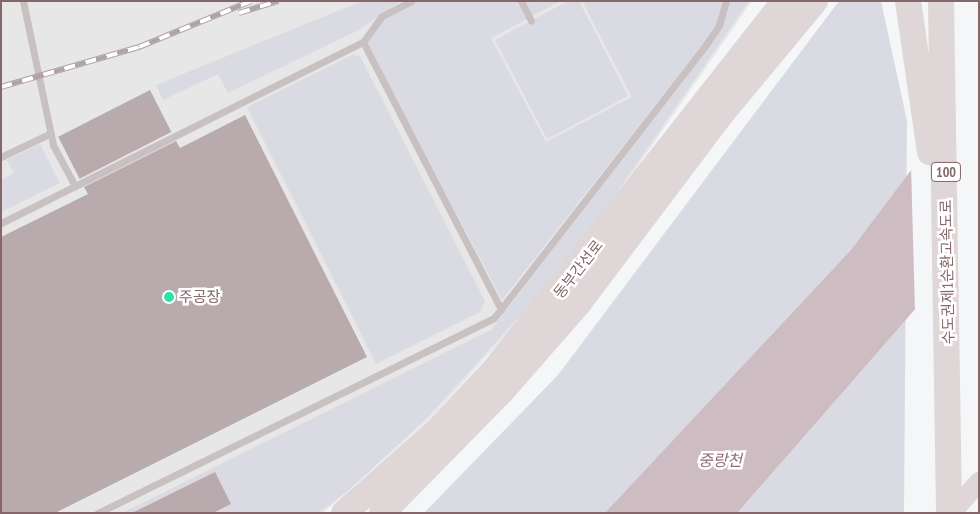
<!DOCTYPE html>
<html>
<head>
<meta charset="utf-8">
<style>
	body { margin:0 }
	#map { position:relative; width:980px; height:514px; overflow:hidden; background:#f4f6f7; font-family:"PT Sans Narrow","Noto Sans KR",sans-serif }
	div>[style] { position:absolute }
	.built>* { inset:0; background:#e7e7e8 }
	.green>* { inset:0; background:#dadae3 }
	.water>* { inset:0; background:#cdbdc2 }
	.pier>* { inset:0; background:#f4f6f7 }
	.building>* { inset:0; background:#b9abad; transform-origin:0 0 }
	.lane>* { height:7px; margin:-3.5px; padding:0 3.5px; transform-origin:3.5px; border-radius:3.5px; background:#c8c0c1 }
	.secondary>* { height:20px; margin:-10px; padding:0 10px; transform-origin:10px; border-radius:10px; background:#dfd6d7 }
	.highway>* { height:26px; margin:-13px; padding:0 13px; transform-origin:13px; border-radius:13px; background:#dfd6d7 }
	.rail>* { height:5.5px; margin-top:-2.75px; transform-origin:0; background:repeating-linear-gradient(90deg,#fff 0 11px,#afa3a5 0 22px); box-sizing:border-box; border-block:1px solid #afa3a5 }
	.dots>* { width:14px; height:14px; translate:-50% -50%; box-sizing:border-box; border:2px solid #fff; border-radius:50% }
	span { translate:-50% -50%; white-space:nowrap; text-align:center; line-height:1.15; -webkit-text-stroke:5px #fff; paint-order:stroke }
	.shield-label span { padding:1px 4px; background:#fff; border:1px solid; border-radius:4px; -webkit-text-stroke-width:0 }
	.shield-label { font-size:14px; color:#856669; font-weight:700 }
	.street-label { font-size:15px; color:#856669 }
	.poi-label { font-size:15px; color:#856669 }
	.left { translate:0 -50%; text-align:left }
	.water-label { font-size:16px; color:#8f6c76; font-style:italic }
	.frame { position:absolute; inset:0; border:2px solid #856669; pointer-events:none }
</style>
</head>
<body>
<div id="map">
	<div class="built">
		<div style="clip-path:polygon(1px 1px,752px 1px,593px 231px,541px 297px,430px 419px,323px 513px,1px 513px)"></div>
	</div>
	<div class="green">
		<div style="clip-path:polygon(362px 1px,401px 1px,359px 30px,228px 93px,218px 74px,163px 100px,156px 85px)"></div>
		<div style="clip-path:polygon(419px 1px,517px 1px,527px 19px,491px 38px,546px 142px,632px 97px,582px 1px,723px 1px,716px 24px,703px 44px,502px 300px,366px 42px,384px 19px)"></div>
		<div style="clip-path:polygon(525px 1px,561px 1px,532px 16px)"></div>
		<div style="clip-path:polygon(568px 1px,579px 1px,628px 96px,547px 139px,495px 40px)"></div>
		<div style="clip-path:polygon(729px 1px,749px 1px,591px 230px,539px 295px,428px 417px,347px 492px,318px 513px,122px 513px,491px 330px,707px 48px,721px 26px)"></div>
		<div style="clip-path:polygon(839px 1px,881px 1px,907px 121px,904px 513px,424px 513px,558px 375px)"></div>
		<div style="clip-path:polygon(352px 55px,360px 56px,485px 301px,480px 312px,376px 364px,247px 107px)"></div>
		<div style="clip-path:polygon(40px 144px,60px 183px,1px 212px,1px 180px,14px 173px,7px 160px)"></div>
	</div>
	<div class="water">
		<div style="clip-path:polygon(979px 80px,979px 236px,737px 513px,605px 513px,851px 250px)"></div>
	</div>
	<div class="pier">
		<div style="clip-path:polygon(979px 77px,979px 239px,915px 312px,911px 166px)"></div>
	</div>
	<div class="building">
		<div style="left:150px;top:90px;width:47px;height:103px;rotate:63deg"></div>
		<div style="clip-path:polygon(245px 115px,367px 357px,55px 513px,1px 513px,1px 237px,88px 194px,84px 187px,176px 141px,180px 148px)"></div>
		<div style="clip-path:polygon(215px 472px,231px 504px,213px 513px,132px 513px)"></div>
	</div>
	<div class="lane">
		<div style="left:23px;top:1px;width:147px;rotate:78.2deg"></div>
		<div style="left:53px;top:145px;width:47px;rotate:61.8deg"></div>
		<div style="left:75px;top:186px;width:322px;rotate:-26.6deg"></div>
		<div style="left:363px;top:42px;width:301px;rotate:62.7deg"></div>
		<div style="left:501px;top:309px;width:11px;rotate:128deg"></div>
		<div style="left:494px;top:318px;width:442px;rotate:153.8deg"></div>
		<div style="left:521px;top:1px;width:22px;rotate:63deg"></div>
		<div style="left:363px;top:42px;width:32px;rotate:-54deg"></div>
		<div style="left:382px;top:16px;width:33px;rotate:-27deg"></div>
		<div style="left:1px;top:157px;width:55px;rotate:-25.6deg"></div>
		<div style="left:1px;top:223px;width:83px;rotate:-26.6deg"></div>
		<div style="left:501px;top:309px;width:333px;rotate:-52.2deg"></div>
		<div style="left:705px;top:46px;width:25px;rotate:-56deg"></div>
		<div style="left:719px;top:25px;width:25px;rotate:-74deg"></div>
	</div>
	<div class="secondary">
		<div style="left:951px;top:513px;width:42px;rotate:-47.9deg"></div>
	</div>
	<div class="highway">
		<div style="left:908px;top:1px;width:153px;rotate:81.7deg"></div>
		<div style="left:941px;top:1px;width:512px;rotate:89.1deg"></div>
		<div style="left:344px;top:513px;width:125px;rotate:-41.4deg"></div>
		<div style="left:438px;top:430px;width:83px;rotate:-46.9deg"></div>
		<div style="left:495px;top:369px;width:469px;rotate:-51.8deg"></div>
		<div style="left:382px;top:513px;width:171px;rotate:-45.5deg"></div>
		<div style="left:502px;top:391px;width:116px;rotate:-48.9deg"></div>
		<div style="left:578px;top:304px;width:233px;rotate:-53deg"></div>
		<div style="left:718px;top:118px;width:152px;rotate:-50.3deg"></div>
	</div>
	<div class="rail">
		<div style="left:239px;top:13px;width:41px;rotate:-17.1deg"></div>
		<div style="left:1px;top:87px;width:144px;rotate:-16.2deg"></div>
		<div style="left:139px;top:47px;width:121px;rotate:-22.3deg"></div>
	</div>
	<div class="dots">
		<div style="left:169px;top:297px;background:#27e4a7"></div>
	</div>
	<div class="shield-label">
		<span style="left:946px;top:172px">100</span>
	</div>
	<div class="street-label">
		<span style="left:578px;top:269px;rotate:-52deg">동부간선로</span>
		<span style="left:947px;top:272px;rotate:-91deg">수도권제1순환고속도로</span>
	</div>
	<div class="poi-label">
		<span class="left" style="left:179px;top:297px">주공장</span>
	</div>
	<div class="water-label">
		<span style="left:720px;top:460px">중랑천</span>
	</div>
	<div class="frame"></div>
</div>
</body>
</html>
